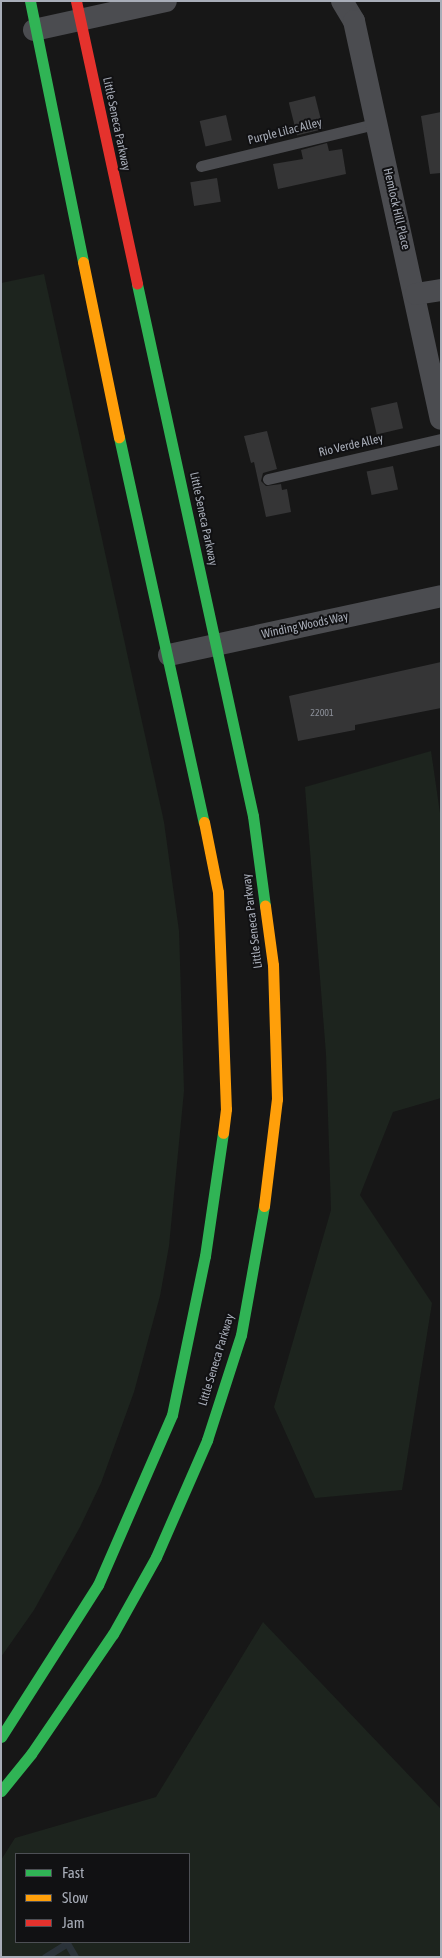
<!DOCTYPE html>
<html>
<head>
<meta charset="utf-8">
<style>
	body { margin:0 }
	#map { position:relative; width:442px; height:1958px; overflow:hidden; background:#171717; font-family:"Asap Condensed",sans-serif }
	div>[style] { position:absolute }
	.green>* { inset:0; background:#1d241e }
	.stream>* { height:7px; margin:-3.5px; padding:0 3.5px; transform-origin:3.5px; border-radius:3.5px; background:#2a3239 }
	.building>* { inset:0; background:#353536; transform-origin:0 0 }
	.lane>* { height:11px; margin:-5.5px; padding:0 5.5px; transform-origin:5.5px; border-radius:5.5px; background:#4b4c50 }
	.street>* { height:22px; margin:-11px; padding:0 11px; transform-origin:11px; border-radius:11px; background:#4b4c50 }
	.fast>* { height:11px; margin:-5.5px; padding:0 5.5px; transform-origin:5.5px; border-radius:5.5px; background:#30b455 }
	.slow>* { height:11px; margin:-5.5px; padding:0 5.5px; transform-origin:5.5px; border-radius:5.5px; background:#ff9f0a }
	.jam>* { height:11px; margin:-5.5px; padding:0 5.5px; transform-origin:5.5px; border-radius:5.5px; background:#e5322d }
	span { translate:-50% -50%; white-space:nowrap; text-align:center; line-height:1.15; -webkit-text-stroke:4px #111113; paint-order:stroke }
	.number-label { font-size:10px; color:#8b8f98 }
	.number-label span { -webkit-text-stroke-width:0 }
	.street-label { font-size:12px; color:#a8adb8 }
	.frame { position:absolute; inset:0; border:2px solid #a8adb8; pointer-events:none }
	.legend { position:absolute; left:15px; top:1853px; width:175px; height:90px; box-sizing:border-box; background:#111113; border:1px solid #4d4f55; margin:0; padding:6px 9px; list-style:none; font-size:15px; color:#a8adb8 }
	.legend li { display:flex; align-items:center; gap:10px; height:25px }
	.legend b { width:25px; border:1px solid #4d4f55 }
</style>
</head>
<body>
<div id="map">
	<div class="green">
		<div style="clip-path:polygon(44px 274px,164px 822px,179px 931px,184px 1091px,169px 1246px,160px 1296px,134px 1392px,101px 1483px,80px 1527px,34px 1610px,1px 1657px,1px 283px)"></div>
		<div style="clip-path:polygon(431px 751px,441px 820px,441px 1098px,393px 1112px,360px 1195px,432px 1303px,402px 1490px,315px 1498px,274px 1407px,331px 1210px,326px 1054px,305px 787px)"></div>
		<div style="clip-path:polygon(evenodd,263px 1622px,441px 1809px,441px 1957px,1px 1957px,1px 1860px,15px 1838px,156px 1797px,263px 1622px,16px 1854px,189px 1854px,189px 1942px,16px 1942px,16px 1854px)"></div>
	</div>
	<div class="stream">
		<div style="left:45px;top:1957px;width:26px;rotate:-32deg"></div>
		<div style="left:67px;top:1943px;width:16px;rotate:60deg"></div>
	</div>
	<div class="building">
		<div style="left:315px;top:96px;width:34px;height:27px;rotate:76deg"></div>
		<div style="clip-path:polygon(441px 112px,441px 173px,430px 174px,421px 116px)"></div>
		<div style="left:226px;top:115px;width:26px;height:27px;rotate:77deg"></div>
		<div style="clip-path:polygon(327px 143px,329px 151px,342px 149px,346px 174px,278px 189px,273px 164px,303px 159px,301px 150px)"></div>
		<div style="left:217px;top:178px;width:24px;height:27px;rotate:81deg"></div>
		<div style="left:397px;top:402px;width:27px;height:27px;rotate:77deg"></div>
		<div style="clip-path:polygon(267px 431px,277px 469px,263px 473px,261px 481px,266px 486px,281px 484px,282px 490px,287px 489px,291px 512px,266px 517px,254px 462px,251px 463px,244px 436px)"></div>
		<div style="left:393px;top:466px;width:24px;height:27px;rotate:78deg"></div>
		<div style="clip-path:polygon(441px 662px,441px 708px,355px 725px,355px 730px,298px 741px,289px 696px)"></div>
	</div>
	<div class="lane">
		<div style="left:201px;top:166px;width:179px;rotate:-13.6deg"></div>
		<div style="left:268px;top:479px;width:178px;rotate:-13deg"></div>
	</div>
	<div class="street">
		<div style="left:342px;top:1px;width:23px;rotate:59deg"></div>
		<div style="left:354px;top:21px;width:407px;rotate:77.7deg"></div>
		<div style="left:34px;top:30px;width:135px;rotate:-12.4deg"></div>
		<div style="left:416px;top:294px;width:25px;rotate:-9deg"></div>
		<div style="left:169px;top:655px;width:278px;rotate:-12.2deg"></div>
	</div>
	<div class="fast">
		<div style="left:30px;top:1px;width:266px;rotate:78.5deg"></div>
		<div style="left:137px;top:284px;width:544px;rotate:77.7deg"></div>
		<div style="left:253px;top:816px;width:91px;rotate:82.4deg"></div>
		<div style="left:119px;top:437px;width:394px;rotate:77.6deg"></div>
		<div style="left:1px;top:1737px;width:180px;rotate:-57.5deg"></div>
		<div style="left:98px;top:1585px;width:185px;rotate:-66.5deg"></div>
		<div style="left:172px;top:1415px;width:162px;rotate:-78.3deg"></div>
		<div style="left:205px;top:1256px;width:124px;rotate:-81.7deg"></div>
		<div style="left:1px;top:1791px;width:48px;rotate:-51deg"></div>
		<div style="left:31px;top:1754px;width:145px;rotate:-55.7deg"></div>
		<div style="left:113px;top:1634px;width:88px;rotate:-60.8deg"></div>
		<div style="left:156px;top:1557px;width:128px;rotate:-66.4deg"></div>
		<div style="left:207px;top:1440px;width:110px;rotate:-72.1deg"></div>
		<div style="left:241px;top:1335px;width:131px;rotate:-79.9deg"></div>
	</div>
	<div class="slow">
		<div style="left:83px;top:262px;width:179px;rotate:78.4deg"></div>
		<div style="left:204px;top:822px;width:71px;rotate:78.7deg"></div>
		<div style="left:218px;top:892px;width:217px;rotate:87.9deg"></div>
		<div style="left:226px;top:1109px;width:24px;rotate:97deg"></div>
		<div style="left:264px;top:1206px;width:108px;rotate:-83.1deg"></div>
		<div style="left:277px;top:1099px;width:134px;rotate:-91.7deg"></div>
		<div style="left:273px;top:965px;width:60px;rotate:-97.7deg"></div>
	</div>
	<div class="jam">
		<div style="left:76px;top:1px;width:289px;rotate:77.8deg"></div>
	</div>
	<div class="number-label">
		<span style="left:322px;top:713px">22001</span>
	</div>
	<div class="street-label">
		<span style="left:116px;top:124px;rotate:78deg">Little Seneca Parkway</span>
		<span style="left:285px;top:132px;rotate:-14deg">Purple Lilac Alley</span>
		<span style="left:396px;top:209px;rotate:77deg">Hemlock Hill Place</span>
		<span style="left:351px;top:446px;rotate:-13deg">Rio Verde Alley</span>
		<span style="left:203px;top:519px;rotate:78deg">Little Seneca Parkway</span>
		<span style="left:305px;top:626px;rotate:-12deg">Winding Woods Way</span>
		<span style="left:253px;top:921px;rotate:-97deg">Little Seneca Parkway</span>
		<span style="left:217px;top:1360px;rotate:-73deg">Little Seneca Parkway</span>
	</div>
	<div class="frame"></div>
	<ul class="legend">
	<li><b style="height:6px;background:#30b455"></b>Fast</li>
	<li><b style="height:6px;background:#ff9f0a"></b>Slow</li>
	<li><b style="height:6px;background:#e5322d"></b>Jam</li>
	</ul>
</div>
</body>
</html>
